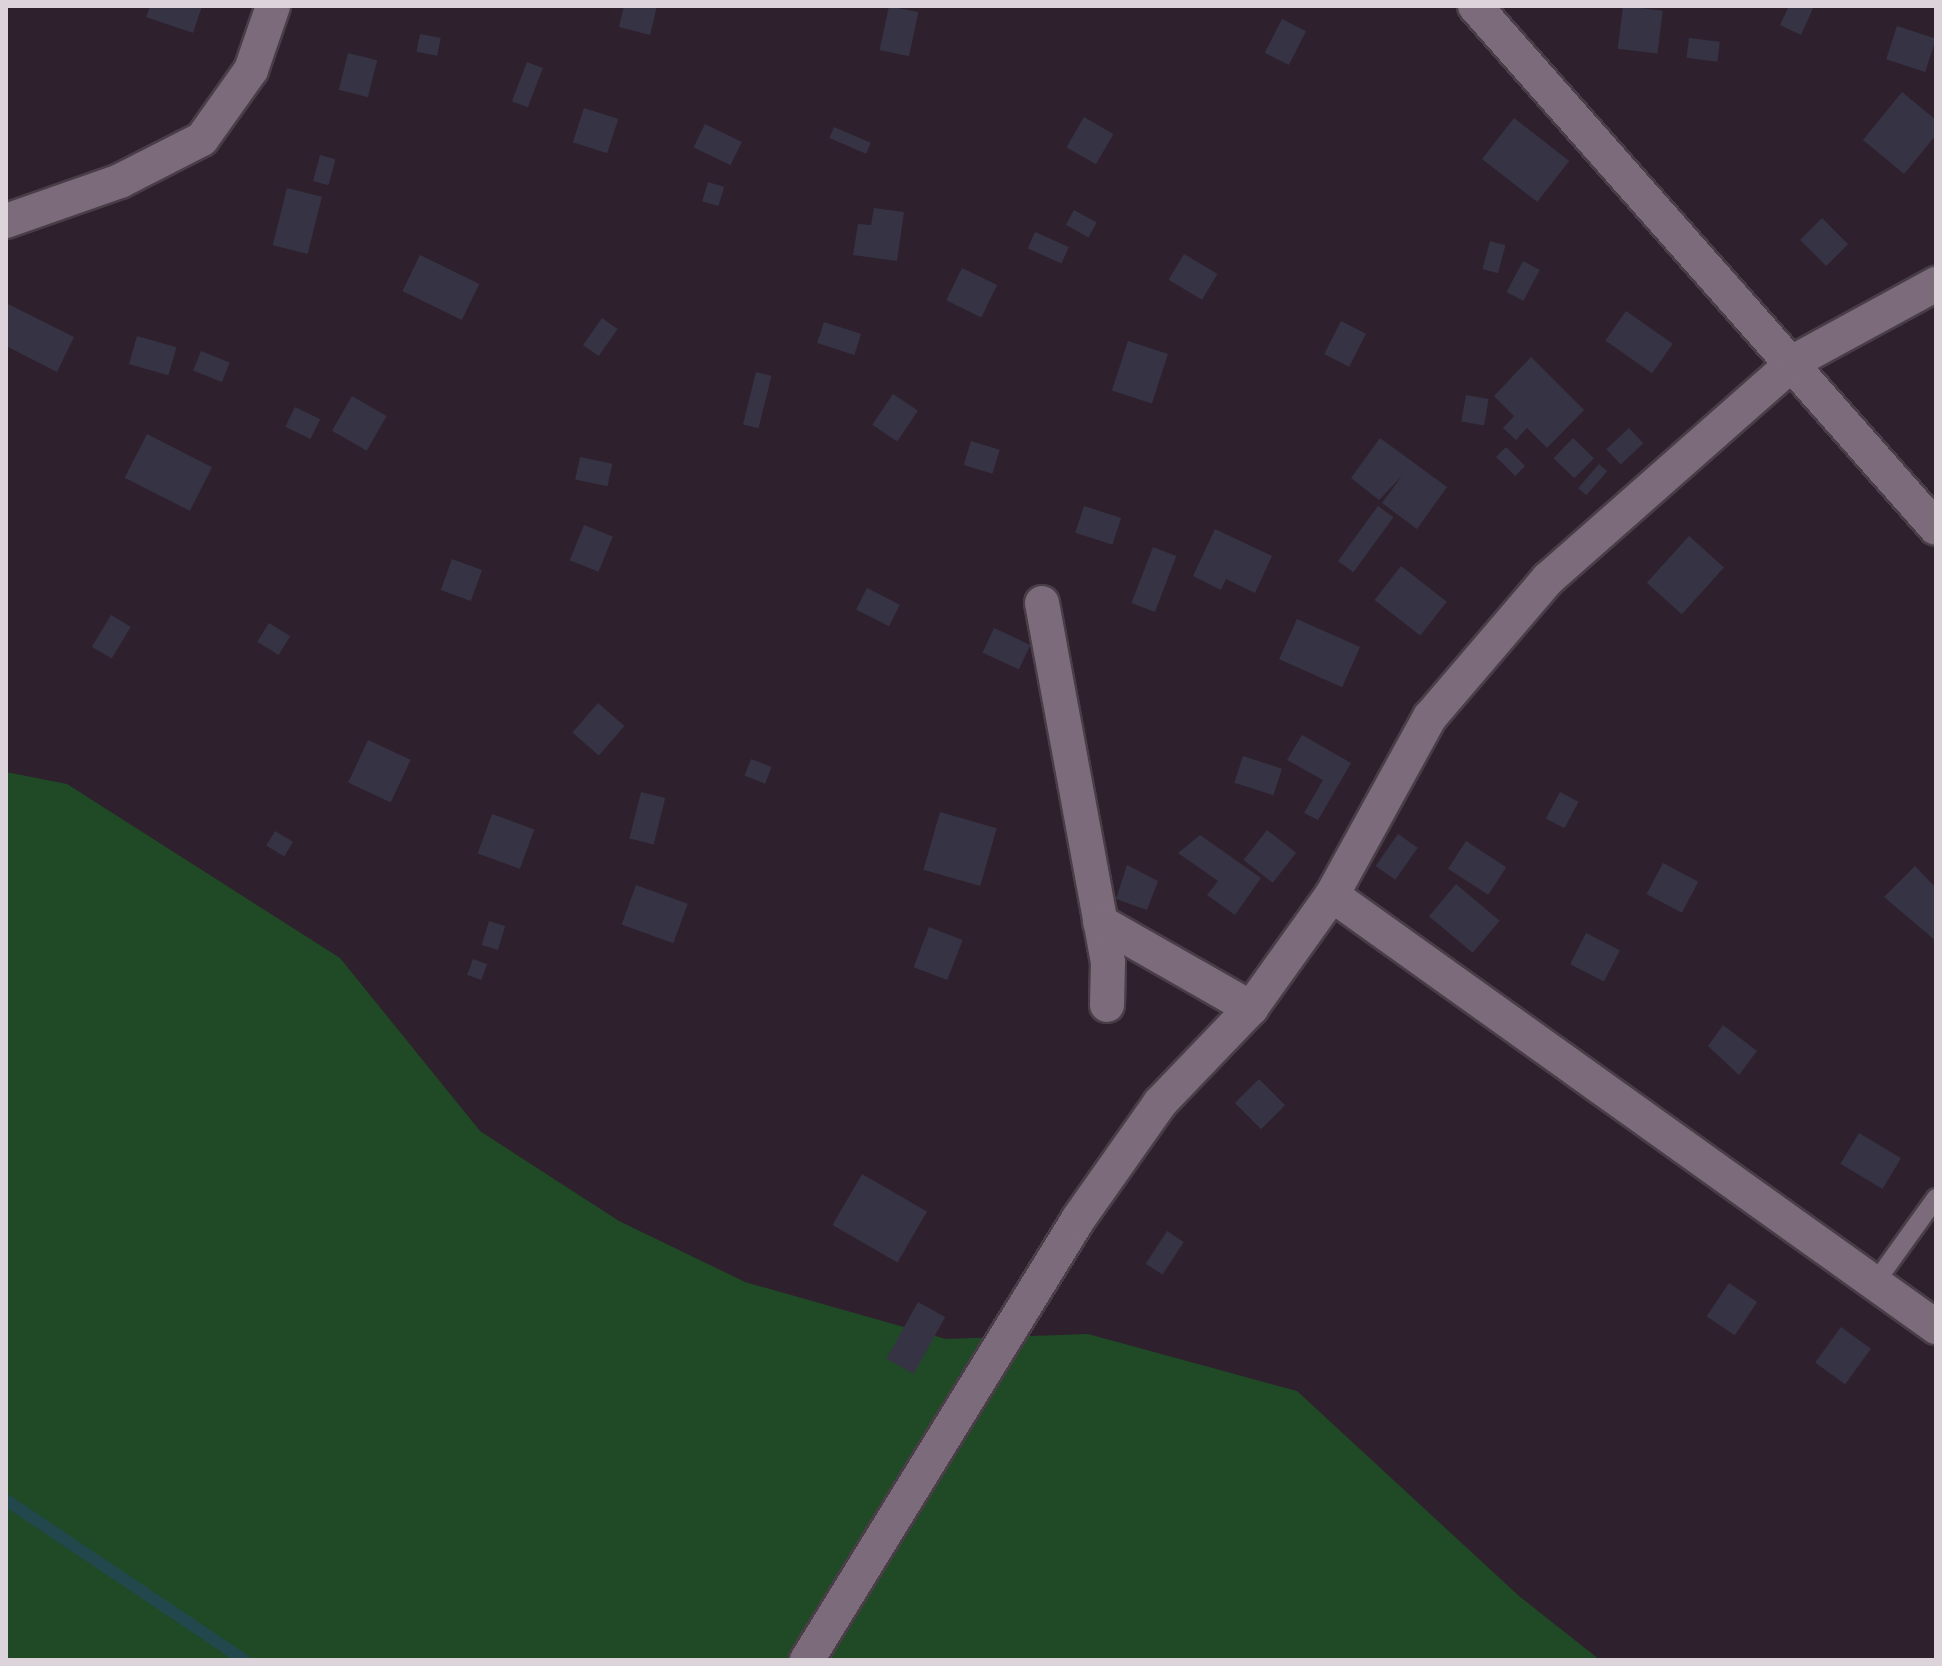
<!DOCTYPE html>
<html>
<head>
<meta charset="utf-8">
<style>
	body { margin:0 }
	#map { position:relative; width:1942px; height:1666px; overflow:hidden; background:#2e212d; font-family:"Varela Round",sans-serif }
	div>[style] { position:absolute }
	.green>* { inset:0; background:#204925 }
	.stream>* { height:12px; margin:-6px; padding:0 6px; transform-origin:6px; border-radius:6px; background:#22484d }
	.building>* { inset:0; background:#363344; transform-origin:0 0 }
	.roads { filter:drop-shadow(2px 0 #493e48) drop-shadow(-2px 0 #493e48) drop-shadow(0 2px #493e48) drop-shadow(0 -2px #493e48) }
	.service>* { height:18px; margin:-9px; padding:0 9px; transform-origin:9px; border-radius:9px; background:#7c6c7b }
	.minor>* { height:34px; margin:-17px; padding:0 17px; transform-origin:17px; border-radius:17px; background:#7c6c7b }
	span { translate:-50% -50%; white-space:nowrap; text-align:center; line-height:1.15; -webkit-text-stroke:6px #2e212d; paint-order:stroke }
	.frame { position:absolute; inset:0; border:8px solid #dcd3db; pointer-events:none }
</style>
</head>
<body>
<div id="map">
	<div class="green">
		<div style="clip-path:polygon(6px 772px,67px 784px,340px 958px,480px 1131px,619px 1221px,745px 1282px,946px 1339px,1088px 1334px,1297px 1391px,1519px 1596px,1600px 1660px,6px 1660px)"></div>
	</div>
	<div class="stream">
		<div style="left:6px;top:1500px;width:287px;rotate:33.9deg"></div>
	</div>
	<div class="building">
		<div style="clip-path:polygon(150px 6px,202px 6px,193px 33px,146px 17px)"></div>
		<div style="clip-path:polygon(624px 6px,657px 6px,650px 35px,619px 27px)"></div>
		<div style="left:889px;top:6px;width:30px;height:45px;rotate:12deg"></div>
		<div style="left:1623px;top:6px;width:40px;height:43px;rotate:7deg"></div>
		<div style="clip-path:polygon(1789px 6px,1814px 6px,1801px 35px,1780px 25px)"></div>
		<div style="left:1282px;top:19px;width:27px;height:38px;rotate:27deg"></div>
		<div style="left:1897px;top:26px;width:41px;height:35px;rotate:18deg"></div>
		<div style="left:420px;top:34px;width:21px;height:18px;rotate:11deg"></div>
		<div style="left:1689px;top:38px;width:31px;height:20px;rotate:7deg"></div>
		<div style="left:348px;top:53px;width:30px;height:38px;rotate:14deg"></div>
		<div style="left:527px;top:62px;width:17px;height:42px;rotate:21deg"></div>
		<div style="clip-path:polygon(1902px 92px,1936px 120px,1936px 135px,1904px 174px,1863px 140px)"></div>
		<div style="left:584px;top:108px;width:36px;height:36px;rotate:18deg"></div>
		<div style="left:1084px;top:117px;width:34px;height:35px;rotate:30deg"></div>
		<div style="left:1514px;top:118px;width:70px;height:52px;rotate:38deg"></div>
		<div style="left:705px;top:124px;width:41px;height:26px;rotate:26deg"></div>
		<div style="left:834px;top:127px;width:40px;height:12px;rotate:23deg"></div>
		<div style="left:320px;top:155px;width:16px;height:27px;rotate:15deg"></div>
		<div style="left:708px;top:182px;width:17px;height:20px;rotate:17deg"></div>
		<div style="left:287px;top:188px;width:36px;height:59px;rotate:14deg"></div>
		<div style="clip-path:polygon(874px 208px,904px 212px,897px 261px,853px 255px,858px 224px,871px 225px)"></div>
		<div style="left:1074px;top:210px;width:26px;height:17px;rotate:29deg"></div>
		<div style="left:1822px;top:218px;width:37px;height:31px;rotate:45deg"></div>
		<div style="left:1035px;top:232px;width:37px;height:18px;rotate:24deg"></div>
		<div style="left:1490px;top:241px;width:16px;height:29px;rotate:15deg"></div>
		<div style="left:1184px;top:254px;width:39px;height:30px;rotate:31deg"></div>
		<div style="left:420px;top:255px;width:66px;height:40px;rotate:26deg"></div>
		<div style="left:1523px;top:261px;width:19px;height:35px;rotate:28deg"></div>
		<div style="left:962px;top:268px;width:39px;height:36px;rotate:26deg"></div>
		<div style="clip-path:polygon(6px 303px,74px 337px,57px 372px,6px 346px)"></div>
		<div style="left:1626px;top:311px;width:57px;height:36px;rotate:35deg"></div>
		<div style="left:602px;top:318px;width:19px;height:33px;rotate:35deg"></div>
		<div style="left:1341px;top:321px;width:28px;height:37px;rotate:27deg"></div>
		<div style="left:824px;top:322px;width:39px;height:22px;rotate:18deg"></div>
		<div style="left:137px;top:336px;width:41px;height:29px;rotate:16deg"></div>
		<div style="left:1128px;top:341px;width:42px;height:52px;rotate:18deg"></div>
		<div style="left:201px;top:351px;width:31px;height:21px;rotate:22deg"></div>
		<div style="clip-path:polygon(1531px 357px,1584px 410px,1547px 448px,1527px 428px,1516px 440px,1503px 428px,1514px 416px,1494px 396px)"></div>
		<div style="left:756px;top:372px;width:16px;height:54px;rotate:14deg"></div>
		<div style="left:893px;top:394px;width:30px;height:37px;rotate:34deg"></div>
		<div style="left:1466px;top:395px;width:23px;height:27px;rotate:10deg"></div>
		<div style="left:352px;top:396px;width:40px;height:40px;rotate:30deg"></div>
		<div style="left:295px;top:407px;width:28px;height:22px;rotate:26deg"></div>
		<div style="left:1629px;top:428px;width:21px;height:31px;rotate:47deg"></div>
		<div style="left:147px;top:434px;width:73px;height:49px;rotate:27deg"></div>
		<div style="clip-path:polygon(1380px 438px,1447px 487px,1417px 529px,1382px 503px,1402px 476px,1379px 500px,1351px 478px)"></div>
		<div style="left:1573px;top:438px;width:29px;height:28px;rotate:44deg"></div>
		<div style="left:971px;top:441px;width:30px;height:25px;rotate:17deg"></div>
		<div style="left:1506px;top:447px;width:27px;height:14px;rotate:45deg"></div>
		<div style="left:580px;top:457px;width:33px;height:23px;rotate:12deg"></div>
		<div style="left:1599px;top:464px;width:11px;height:32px;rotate:41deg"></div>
		<div style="left:1084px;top:506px;width:39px;height:28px;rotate:18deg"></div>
		<div style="left:1378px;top:506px;width:19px;height:68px;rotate:36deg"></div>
		<div style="left:584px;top:525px;width:31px;height:38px;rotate:22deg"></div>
		<div style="clip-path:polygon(1215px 529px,1272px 556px,1255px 593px,1226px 579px,1221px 590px,1193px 576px)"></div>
		<div style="left:1689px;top:536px;width:47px;height:63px;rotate:42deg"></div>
		<div style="left:1153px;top:547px;width:25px;height:60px;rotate:21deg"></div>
		<div style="left:452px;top:559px;width:32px;height:33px;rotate:20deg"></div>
		<div style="left:1401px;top:566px;width:58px;height:43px;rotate:38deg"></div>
		<div style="left:867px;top:588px;width:37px;height:24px;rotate:27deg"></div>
		<div style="left:111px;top:615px;width:23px;height:37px;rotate:31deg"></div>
		<div style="left:1297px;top:619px;width:69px;height:44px;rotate:24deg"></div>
		<div style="left:269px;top:623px;width:25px;height:22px;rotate:32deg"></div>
		<div style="left:994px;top:628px;width:40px;height:27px;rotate:25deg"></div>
		<div style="left:598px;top:703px;width:35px;height:39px;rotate:41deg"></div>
		<div style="clip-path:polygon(1302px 735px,1351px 763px,1318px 820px,1304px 813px,1323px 780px,1287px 760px)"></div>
		<div style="left:368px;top:740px;width:47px;height:47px;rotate:25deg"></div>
		<div style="left:1243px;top:756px;width:41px;height:28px;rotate:18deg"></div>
		<div style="left:751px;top:759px;width:22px;height:18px;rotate:21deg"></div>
		<div style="left:641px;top:792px;width:25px;height:48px;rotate:14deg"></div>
		<div style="left:1560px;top:792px;width:21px;height:30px;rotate:28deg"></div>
		<div style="left:940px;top:812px;width:59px;height:60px;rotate:16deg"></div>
		<div style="left:492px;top:814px;width:45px;height:42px;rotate:20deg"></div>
		<div style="left:1267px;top:830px;width:37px;height:38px;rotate:38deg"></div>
		<div style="left:275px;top:831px;width:21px;height:17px;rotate:31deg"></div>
		<div style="left:1398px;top:834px;width:24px;height:39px;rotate:35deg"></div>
		<div style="clip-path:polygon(1200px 835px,1261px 878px,1235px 915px,1207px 895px,1218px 881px,1178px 853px)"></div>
		<div style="left:1466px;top:841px;width:48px;height:33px;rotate:33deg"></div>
		<div style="left:1663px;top:863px;width:40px;height:35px;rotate:28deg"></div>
		<div style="clip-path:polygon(1127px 865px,1158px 881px,1147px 910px,1116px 899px)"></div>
		<div style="clip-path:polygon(1915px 866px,1936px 888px,1936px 941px,1884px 897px)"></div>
		<div style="left:1456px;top:884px;width:57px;height:42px;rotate:40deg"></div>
		<div style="left:636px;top:885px;width:55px;height:42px;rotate:20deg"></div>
		<div style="left:489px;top:921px;width:17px;height:25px;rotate:17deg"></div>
		<div style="left:929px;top:927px;width:36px;height:43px;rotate:21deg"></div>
		<div style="left:1586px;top:933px;width:38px;height:35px;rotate:27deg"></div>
		<div style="left:473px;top:959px;width:15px;height:17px;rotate:20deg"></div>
		<div style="clip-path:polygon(1723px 1025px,1757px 1051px,1739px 1075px,1708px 1046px)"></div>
		<div style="left:1259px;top:1079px;width:37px;height:34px;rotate:45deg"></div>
		<div style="left:1859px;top:1133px;width:49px;height:36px;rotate:31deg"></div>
		<div style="left:862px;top:1174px;width:75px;height:59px;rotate:30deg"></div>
		<div style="left:1167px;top:1231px;width:20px;height:39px;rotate:33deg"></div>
		<div style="left:1729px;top:1283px;width:34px;height:40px;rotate:34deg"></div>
		<div style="left:918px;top:1302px;width:31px;height:65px;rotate:29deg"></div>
		<div style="left:1841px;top:1327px;width:37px;height:44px;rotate:36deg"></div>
	</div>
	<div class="roads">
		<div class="service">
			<div style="left:1877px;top:1280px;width:101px;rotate:-54.3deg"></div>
		</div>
		<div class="minor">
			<div style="left:1475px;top:6px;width:696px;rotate:48.55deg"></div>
			<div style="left:6px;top:221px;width:121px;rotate:-19.3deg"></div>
			<div style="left:120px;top:181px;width:92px;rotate:-27.1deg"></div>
			<div style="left:202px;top:139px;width:85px;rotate:-54.6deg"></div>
			<div style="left:251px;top:70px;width:68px;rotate:-71deg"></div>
			<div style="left:1042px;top:603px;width:365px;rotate:79.6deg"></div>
			<div style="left:1108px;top:962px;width:43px;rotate:91.3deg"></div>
			<div style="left:1332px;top:895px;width:743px;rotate:35.57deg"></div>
			<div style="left:1100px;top:922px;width:174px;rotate:29.7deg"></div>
			<div style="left:807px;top:1660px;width:519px;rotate:-58.39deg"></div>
			<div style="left:1079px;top:1218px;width:141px;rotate:-54.8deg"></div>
			<div style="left:1160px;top:1103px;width:132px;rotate:-46.2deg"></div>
			<div style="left:1251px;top:1008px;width:139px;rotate:-54.4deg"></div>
			<div style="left:1332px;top:895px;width:203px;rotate:-61.2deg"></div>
			<div style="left:1430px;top:717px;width:182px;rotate:-49.5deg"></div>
			<div style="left:1548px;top:579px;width:329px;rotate:-41.4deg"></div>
			<div style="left:1795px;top:361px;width:161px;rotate:-28.6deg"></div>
		</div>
	</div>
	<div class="frame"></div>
</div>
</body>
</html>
